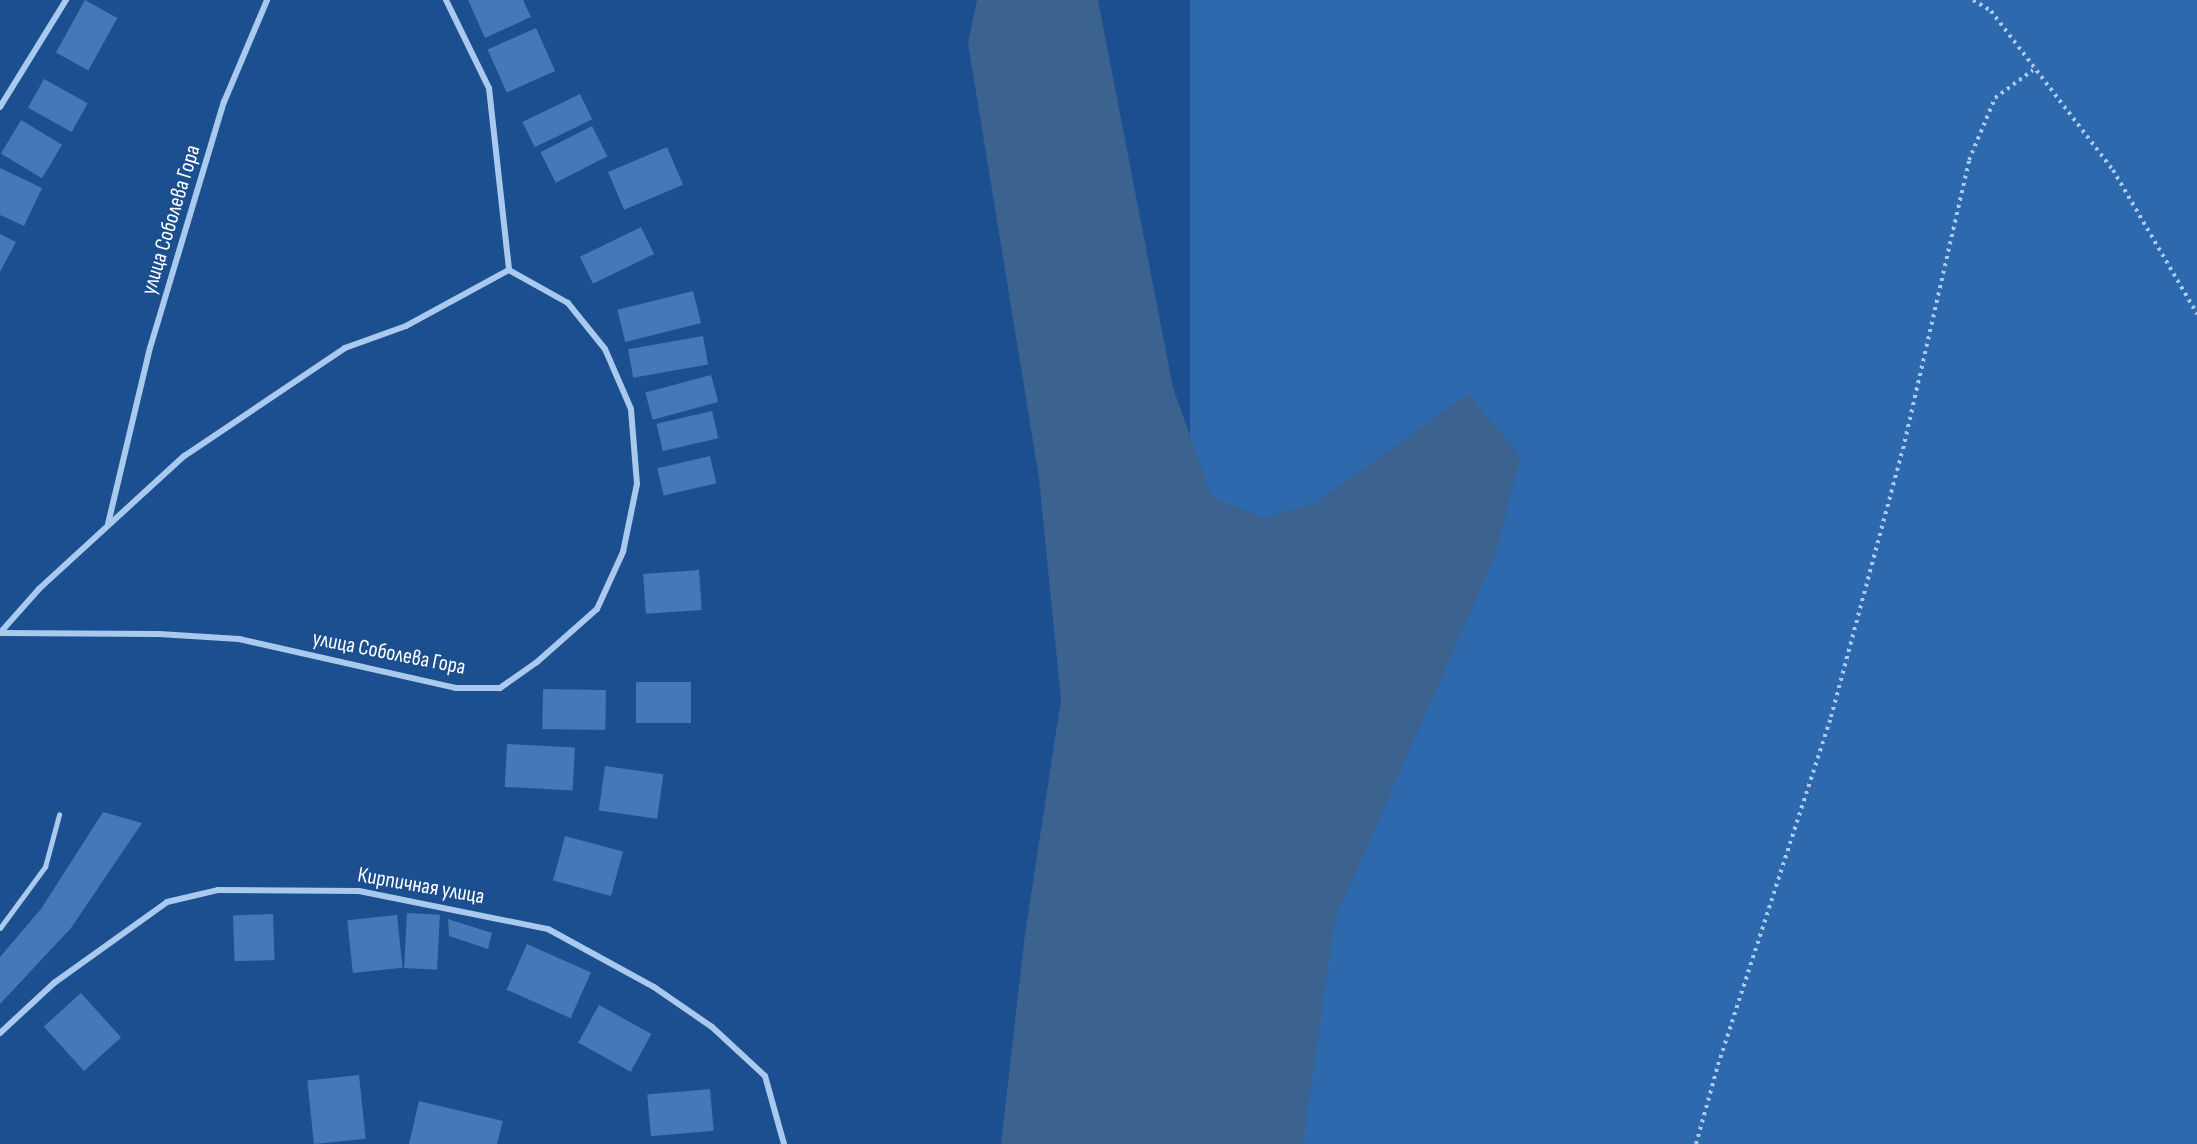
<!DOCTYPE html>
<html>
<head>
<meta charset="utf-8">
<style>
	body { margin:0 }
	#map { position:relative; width:2197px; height:1144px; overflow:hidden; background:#1b4f8f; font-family:"Sofia Sans Condensed",sans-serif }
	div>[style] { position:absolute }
	.green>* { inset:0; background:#2e69ad; transform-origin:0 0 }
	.water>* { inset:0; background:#3c6290 }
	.building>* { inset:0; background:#4478b7; transform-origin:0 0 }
	.path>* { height:4px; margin-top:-2px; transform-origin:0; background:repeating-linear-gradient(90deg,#a9c9ee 0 3px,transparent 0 7.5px) }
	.service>* { height:4.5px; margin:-2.25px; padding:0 2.25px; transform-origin:2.25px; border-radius:2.25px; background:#a9c9ee }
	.minor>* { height:6px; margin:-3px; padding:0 3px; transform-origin:3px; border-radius:3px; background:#a9c9ee }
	span { translate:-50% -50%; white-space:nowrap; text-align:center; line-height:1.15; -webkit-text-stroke:4.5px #1b4f8f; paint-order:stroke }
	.street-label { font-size:22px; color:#fff }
</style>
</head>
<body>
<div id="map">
	<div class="green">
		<div style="left:1190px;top:0;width:1007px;height:1144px"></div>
	</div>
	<div class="water">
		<div style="clip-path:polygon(977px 0,1098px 0,1173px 388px,1212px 497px,1263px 518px,1315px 503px,1468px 394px,1521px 457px,1495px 556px,1335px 920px,1303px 1144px,1001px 1144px,1025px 934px,1061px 700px,1039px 478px,968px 43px)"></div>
	</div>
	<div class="building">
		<div style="left:85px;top:0;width:37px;height:60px;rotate:29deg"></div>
		<div style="clip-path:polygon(468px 0,523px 0,531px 17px,485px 38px)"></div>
		<div style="left:536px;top:28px;width:47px;height:53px;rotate:66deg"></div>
		<div style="left:44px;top:79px;width:50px;height:33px;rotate:29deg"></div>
		<div style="left:580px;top:94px;width:28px;height:64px;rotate:64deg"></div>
		<div style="left:21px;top:120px;width:48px;height:39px;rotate:31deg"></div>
		<div style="left:592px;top:126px;width:34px;height:58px;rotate:63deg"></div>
		<div style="left:667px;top:147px;width:41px;height:64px;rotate:67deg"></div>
		<div style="clip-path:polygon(0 168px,42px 188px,24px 226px,0 215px)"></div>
		<div style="left:641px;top:227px;width:30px;height:68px;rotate:64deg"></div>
		<div style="clip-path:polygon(0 234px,16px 242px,0 272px)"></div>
		<div style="left:693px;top:291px;width:33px;height:78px;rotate:76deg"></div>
		<div style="left:703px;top:336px;width:29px;height:76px;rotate:80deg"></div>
		<div style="left:711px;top:375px;width:28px;height:68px;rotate:75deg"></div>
		<div style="left:712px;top:411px;width:28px;height:57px;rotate:77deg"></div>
		<div style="left:710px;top:456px;width:28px;height:54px;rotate:77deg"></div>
		<div style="left:699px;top:570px;width:40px;height:56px;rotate:86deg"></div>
		<div style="left:636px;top:682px;width:55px;height:41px"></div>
		<div style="left:543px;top:689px;width:63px;height:40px;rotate:1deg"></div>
		<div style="left:507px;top:744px;width:68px;height:43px;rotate:3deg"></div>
		<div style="left:605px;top:766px;width:59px;height:45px;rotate:8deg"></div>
		<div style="clip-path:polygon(103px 812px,142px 823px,71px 928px,0 1004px,0 957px,41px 909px)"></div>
		<div style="left:565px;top:836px;width:60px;height:46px;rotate:15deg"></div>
		<div style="left:407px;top:913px;width:33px;height:55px;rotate:3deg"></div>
		<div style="left:273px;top:914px;width:46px;height:40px;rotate:88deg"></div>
		<div style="left:397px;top:915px;width:53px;height:50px;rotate:84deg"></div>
		<div style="clip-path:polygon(448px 919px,492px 933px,488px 949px,449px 936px)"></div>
		<div style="left:527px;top:944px;width:70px;height:50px;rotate:24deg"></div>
		<div style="left:81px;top:993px;width:60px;height:50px;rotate:48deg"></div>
		<div style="left:599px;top:1005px;width:60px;height:43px;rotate:29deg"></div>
		<div style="left:359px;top:1075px;width:64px;height:52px;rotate:84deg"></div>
		<div style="left:710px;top:1089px;width:42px;height:63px;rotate:85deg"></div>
		<div style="clip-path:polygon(419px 1101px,503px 1121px,497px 1144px,409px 1144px)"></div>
	</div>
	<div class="path">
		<div style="left:1973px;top:0;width:21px;rotate:31deg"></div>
		<div style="left:1991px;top:11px;width:200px;rotate:52.5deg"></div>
		<div style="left:2113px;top:170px;width:167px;rotate:59.7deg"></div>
		<div style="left:1696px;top:1144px;width:82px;rotate:-74.4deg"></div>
		<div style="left:1718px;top:1065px;width:366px;rotate:-72deg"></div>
		<div style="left:1831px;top:717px;width:278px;rotate:-75deg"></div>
		<div style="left:1903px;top:449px;width:296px;rotate:-77.1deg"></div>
		<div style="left:1969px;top:160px;width:67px;rotate:-67.2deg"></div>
		<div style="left:1995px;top:98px;width:47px;rotate:-36.4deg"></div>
	</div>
	<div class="service">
		<div style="left:0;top:928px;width:76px;rotate:-53.6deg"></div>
		<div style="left:45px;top:867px;width:54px;rotate:-74.9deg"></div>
	</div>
	<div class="minor">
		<div style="left:446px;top:0;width:98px;rotate:64deg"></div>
		<div style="left:489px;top:88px;width:183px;rotate:83.7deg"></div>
		<div style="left:0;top:107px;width:126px;rotate:-58.3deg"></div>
		<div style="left:108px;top:524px;width:181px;rotate:-76.6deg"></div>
		<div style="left:150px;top:348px;width:257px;rotate:-73.3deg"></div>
		<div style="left:224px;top:102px;width:111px;rotate:-67.1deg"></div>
		<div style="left:0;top:633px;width:159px;rotate:0.4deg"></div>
		<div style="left:159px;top:634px;width:80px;rotate:3.6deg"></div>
		<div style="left:239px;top:639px;width:222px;rotate:12.7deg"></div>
		<div style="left:456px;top:688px;width:44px"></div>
		<div style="left:500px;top:688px;width:45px;rotate:-35.1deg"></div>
		<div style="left:537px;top:662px;width:80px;rotate:-41.5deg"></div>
		<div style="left:597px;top:609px;width:63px;rotate:-65.5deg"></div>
		<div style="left:623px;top:552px;width:69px;rotate:-78.4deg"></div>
		<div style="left:637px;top:484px;width:75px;rotate:-94.6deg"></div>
		<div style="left:631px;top:409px;width:65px;rotate:-113.4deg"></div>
		<div style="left:605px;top:349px;width:59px;rotate:-128.8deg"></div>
		<div style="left:568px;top:303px;width:68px;rotate:-150.8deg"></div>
		<div style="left:509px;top:270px;width:117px;rotate:151.5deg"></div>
		<div style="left:406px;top:326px;width:65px;rotate:160.2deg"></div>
		<div style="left:345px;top:348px;width:194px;rotate:146.1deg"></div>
		<div style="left:184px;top:456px;width:197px;rotate:137.5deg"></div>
		<div style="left:39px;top:589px;width:59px;rotate:131.6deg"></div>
		<div style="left:0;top:1033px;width:74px;rotate:-42.8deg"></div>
		<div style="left:54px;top:983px;width:139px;rotate:-35.6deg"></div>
		<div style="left:167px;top:902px;width:52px;rotate:-13.2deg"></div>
		<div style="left:218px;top:890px;width:141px;rotate:0.4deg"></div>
		<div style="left:359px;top:891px;width:193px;rotate:11.4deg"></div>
		<div style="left:548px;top:929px;width:121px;rotate:28.7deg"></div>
		<div style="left:654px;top:987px;width:70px;rotate:34.6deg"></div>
		<div style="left:712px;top:1027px;width:72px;rotate:42.8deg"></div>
		<div style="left:765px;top:1076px;width:71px;rotate:74.4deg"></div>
	</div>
	<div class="street-label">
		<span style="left:171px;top:220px;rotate:-73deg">улица Соболева Гора</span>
		<span style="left:389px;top:653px;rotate:11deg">улица Соболева Гора</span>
		<span style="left:421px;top:886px;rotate:10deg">Кирпичная улица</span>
	</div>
</div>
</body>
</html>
